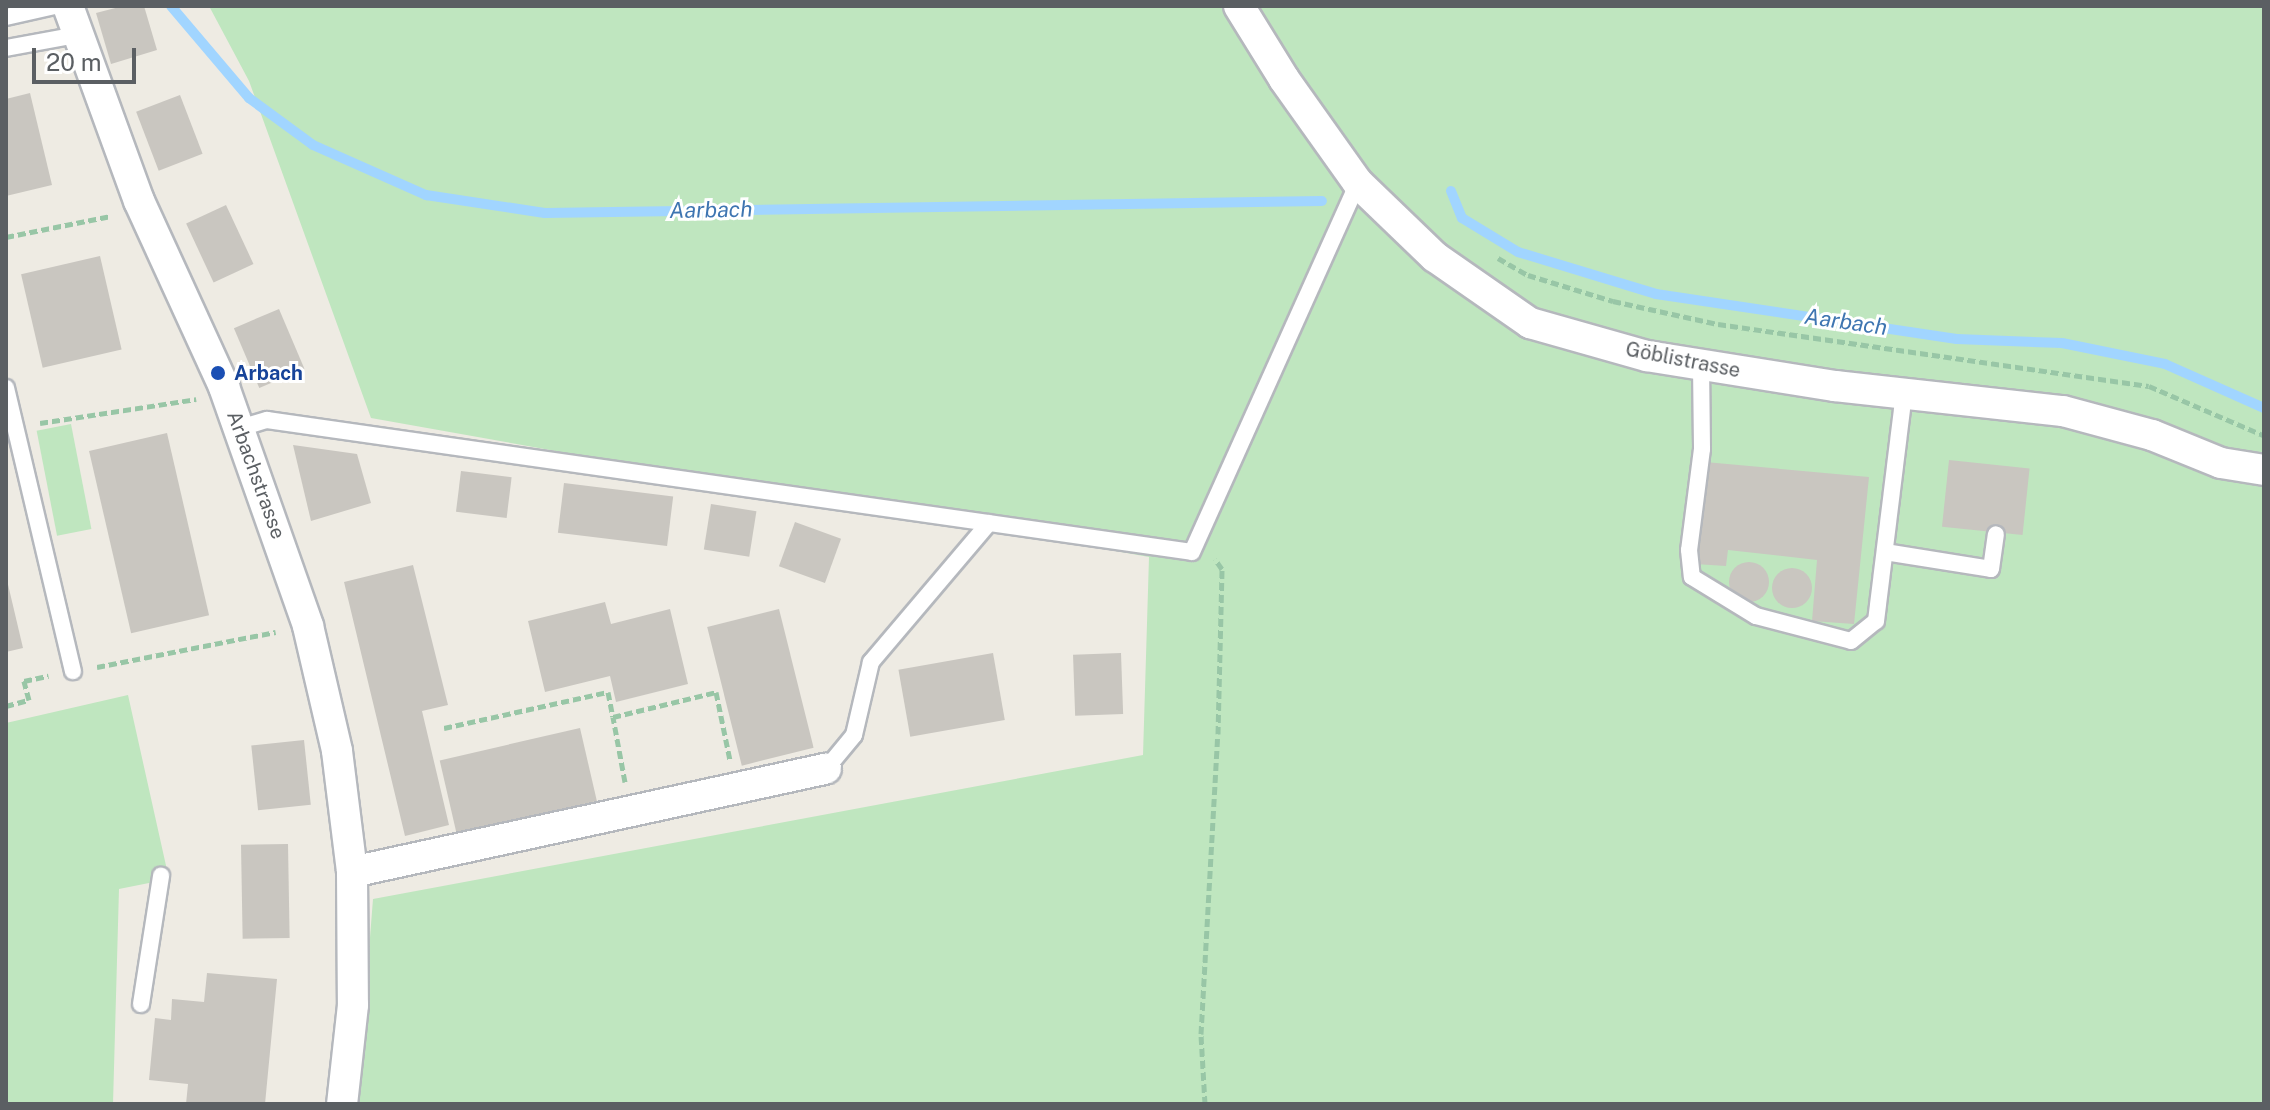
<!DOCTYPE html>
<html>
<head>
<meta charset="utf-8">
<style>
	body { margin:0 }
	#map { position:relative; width:2270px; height:1110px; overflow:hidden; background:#eeebe3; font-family:"Public Sans",sans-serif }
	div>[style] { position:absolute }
	.green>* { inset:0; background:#bfe6bf; transform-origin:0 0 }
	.stream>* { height:10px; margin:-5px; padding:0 5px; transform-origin:5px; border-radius:5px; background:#a1d5ff }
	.building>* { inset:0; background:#c9c6c0; transform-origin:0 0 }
	.round { border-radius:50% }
	.path>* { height:5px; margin-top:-2.5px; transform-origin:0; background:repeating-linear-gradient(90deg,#98c6a6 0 8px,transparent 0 12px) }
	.roads { filter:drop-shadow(2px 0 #b5b8bd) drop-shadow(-2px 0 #b5b8bd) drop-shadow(0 2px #b5b8bd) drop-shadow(0 -2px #b5b8bd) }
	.service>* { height:16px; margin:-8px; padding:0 8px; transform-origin:8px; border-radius:8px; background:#fff }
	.minor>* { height:30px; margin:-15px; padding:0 15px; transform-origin:15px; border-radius:15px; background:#fff }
	.dots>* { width:22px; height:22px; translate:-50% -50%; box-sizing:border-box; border:4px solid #fff; border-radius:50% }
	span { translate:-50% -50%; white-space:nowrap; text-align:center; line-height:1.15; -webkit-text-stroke:6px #fff; paint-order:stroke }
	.street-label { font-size:20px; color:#5b5f63 }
	.transit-label { font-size:20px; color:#164399; font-weight:700 }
	.left { translate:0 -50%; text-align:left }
	.water-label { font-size:22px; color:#3e75b1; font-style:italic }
	.frame { position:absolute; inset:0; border:8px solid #5b5f63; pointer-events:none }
	.scale { position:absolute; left:32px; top:48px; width:104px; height:36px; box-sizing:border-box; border:4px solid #5b5f63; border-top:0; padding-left:10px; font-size:24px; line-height:28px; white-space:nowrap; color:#5b5f63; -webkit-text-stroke:6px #fff; paint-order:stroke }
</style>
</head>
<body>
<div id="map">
	<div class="green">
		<div style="clip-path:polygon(209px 6px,2264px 6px,2264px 1104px,357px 1104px,373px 899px,1143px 755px,1149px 557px,371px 418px,249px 81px)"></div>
		<div style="left:71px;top:424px;width:107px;height:35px;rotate:79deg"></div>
		<div style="clip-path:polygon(128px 695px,169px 879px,119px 889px,113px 1104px,6px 1104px,6px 723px)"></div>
	</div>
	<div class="stream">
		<div style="left:171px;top:6px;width:121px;rotate:49.7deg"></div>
		<div style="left:249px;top:98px;width:79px;rotate:36.3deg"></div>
		<div style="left:313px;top:145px;width:124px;rotate:23.9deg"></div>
		<div style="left:426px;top:195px;width:120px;rotate:8.6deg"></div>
		<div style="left:545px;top:213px;width:777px;rotate:-0.88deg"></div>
		<div style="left:1451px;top:191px;width:29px;rotate:68deg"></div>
		<div style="left:1462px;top:218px;width:66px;rotate:31.3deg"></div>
		<div style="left:1518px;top:252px;width:144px;rotate:16.9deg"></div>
		<div style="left:1656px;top:294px;width:304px;rotate:8.5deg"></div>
		<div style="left:1957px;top:339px;width:105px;rotate:2.2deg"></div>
		<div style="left:2062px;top:343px;width:105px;rotate:11.5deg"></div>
		<div style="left:2165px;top:364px;width:108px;rotate:24deg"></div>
	</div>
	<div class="building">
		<div style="clip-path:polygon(123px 6px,144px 6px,157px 50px,111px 64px,96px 13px)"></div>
		<div style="clip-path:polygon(30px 93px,52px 185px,6px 196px,6px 99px)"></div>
		<div style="left:180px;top:95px;width:63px;height:47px;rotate:69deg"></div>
		<div style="left:226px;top:205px;width:65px;height:44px;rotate:65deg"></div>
		<div style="left:100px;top:256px;width:96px;height:81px;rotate:77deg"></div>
		<div style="left:279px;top:309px;width:65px;height:49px;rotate:67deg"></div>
		<div style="left:167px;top:433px;width:187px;height:80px;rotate:77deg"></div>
		<div style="clip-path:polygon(293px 445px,357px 454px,371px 503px,311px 521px)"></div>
		<div style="left:1949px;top:460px;width:81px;height:67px;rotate:6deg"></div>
		<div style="clip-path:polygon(1705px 462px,1869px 477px,1854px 624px,1812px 621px,1817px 560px,1728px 550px,1726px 566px,1695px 564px)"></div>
		<div style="left:461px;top:471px;width:51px;height:41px;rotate:7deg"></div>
		<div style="left:564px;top:483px;width:110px;height:50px;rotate:7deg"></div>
		<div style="left:711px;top:504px;width:46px;height:46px;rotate:9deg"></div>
		<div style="left:795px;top:522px;width:49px;height:47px;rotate:20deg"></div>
		<div class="round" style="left:1729px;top:562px;width:40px;height:40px"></div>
		<div style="clip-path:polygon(413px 565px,448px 705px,422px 711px,449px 825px,405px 836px,344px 582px)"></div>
		<div class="round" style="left:1772px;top:568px;width:40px;height:40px"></div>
		<div style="clip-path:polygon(6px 576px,23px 648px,6px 652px)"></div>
		<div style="clip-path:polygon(605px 602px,611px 624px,670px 609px,688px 684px,616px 702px,610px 676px,545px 692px,528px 621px)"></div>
		<div style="left:779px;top:609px;width:143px;height:74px;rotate:76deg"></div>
		<div style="left:993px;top:653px;width:68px;height:96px;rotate:80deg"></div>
		<div style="left:1121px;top:653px;width:61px;height:48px;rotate:88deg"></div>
		<div style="left:580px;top:728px;width:75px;height:144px;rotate:77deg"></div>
		<div style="left:304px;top:740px;width:65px;height:53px;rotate:84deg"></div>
		<div style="left:288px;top:844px;width:94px;height:47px;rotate:89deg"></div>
		<div style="clip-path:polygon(207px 973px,277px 979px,265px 1104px,186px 1104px,188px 1084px,149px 1080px,155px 1018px,171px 1020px,172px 999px,204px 1002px)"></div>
	</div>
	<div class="path">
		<div style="left:6px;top:237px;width:107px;rotate:-11.3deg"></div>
		<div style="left:1498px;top:258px;width:34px;rotate:30deg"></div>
		<div style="left:1528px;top:275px;width:89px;rotate:17deg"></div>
		<div style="left:1613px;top:301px;width:107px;rotate:12.4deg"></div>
		<div style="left:1718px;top:324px;width:435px;rotate:8.2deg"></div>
		<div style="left:2149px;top:386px;width:124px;rotate:23.3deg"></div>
		<div style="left:40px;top:423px;width:158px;rotate:-8.7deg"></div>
		<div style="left:97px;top:667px;width:182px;rotate:-11.1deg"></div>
		<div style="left:6px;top:706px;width:24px;rotate:-15deg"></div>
		<div style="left:29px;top:700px;width:20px;rotate:-105deg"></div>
		<div style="left:24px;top:681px;width:25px;rotate:-12deg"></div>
		<div style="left:444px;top:728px;width:168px;rotate:-12.4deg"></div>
		<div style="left:608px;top:692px;width:25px;rotate:79deg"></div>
		<div style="left:625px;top:782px;width:66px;rotate:-100.5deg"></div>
		<div style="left:613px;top:717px;width:106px;rotate:-13.6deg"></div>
		<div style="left:716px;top:692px;width:69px;rotate:78.4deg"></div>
		<div style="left:1205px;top:1104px;width:70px;rotate:-93.3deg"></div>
		<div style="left:1201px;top:1034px;width:300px;rotate:-86.8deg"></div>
		<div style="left:1218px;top:734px;width:165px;rotate:-88.6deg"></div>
		<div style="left:1222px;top:569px;width:12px;rotate:-125deg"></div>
	</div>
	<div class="roads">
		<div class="service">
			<div style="left:6px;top:17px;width:50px;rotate:-12.7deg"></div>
			<div style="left:6px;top:48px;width:72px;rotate:-10.4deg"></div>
			<div style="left:1701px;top:365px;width:84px;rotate:89.3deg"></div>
			<div style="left:1702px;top:449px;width:102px;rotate:97.3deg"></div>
			<div style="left:1689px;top:550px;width:27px;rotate:84deg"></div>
			<div style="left:1692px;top:577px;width:75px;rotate:31.4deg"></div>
			<div style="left:1756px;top:616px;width:98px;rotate:14.7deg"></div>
			<div style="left:1851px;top:641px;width:32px;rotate:-39deg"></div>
			<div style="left:1876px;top:621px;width:229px;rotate:-83deg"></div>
			<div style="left:6px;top:388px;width:291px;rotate:76.7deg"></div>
			<div style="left:240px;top:428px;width:28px;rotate:-17deg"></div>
			<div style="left:267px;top:420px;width:934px;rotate:8.12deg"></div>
			<div style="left:1192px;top:552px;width:405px;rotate:-65.8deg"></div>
			<div style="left:1885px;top:552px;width:107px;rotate:9.1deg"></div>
			<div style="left:1991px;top:569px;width:35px;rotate:-82deg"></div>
			<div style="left:826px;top:769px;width:44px;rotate:-50.5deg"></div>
			<div style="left:854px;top:735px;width:75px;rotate:-76.9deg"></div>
			<div style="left:871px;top:662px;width:182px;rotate:-49.7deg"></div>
			<div style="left:141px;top:1004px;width:130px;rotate:-81.1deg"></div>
		</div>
		<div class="minor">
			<div style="left:68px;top:6px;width:208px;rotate:70deg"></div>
			<div style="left:139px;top:201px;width:205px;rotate:65.4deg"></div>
			<div style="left:224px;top:387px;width:253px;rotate:70.6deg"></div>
			<div style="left:308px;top:626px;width:128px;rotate:76.9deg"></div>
			<div style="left:337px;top:751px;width:122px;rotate:82.9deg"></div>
			<div style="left:352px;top:872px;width:133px;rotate:89.6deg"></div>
			<div style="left:353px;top:1005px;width:100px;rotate:96.3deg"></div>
			<div style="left:1239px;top:6px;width:86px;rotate:58.3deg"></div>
			<div style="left:1284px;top:79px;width:128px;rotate:54.6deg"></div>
			<div style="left:1358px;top:183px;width:107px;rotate:43.9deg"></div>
			<div style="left:1435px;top:257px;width:116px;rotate:34.8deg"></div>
			<div style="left:1530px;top:323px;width:122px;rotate:15.8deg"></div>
			<div style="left:1647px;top:356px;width:190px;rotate:9.1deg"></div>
			<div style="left:1835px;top:386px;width:229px;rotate:6.3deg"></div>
			<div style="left:2063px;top:411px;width:92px;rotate:15.1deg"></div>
			<div style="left:2152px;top:435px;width:74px;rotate:22.1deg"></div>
			<div style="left:2221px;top:463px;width:44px;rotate:9.2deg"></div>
			<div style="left:352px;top:872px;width:485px;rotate:-12.3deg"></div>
		</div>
	</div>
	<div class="dots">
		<div style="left:218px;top:373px;background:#1a4fb4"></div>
	</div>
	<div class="street-label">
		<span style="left:1683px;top:360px;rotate:11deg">Göblistrasse</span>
		<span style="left:256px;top:475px;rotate:70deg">Arbachstrasse</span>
	</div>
	<div class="transit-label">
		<span class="left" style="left:234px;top:373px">Arbach</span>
	</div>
	<div class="water-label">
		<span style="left:711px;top:210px;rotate:-1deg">Aarbach</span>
		<span style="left:1846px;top:322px;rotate:8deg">Aarbach</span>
	</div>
	<div class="frame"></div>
	<div class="scale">20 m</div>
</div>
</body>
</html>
